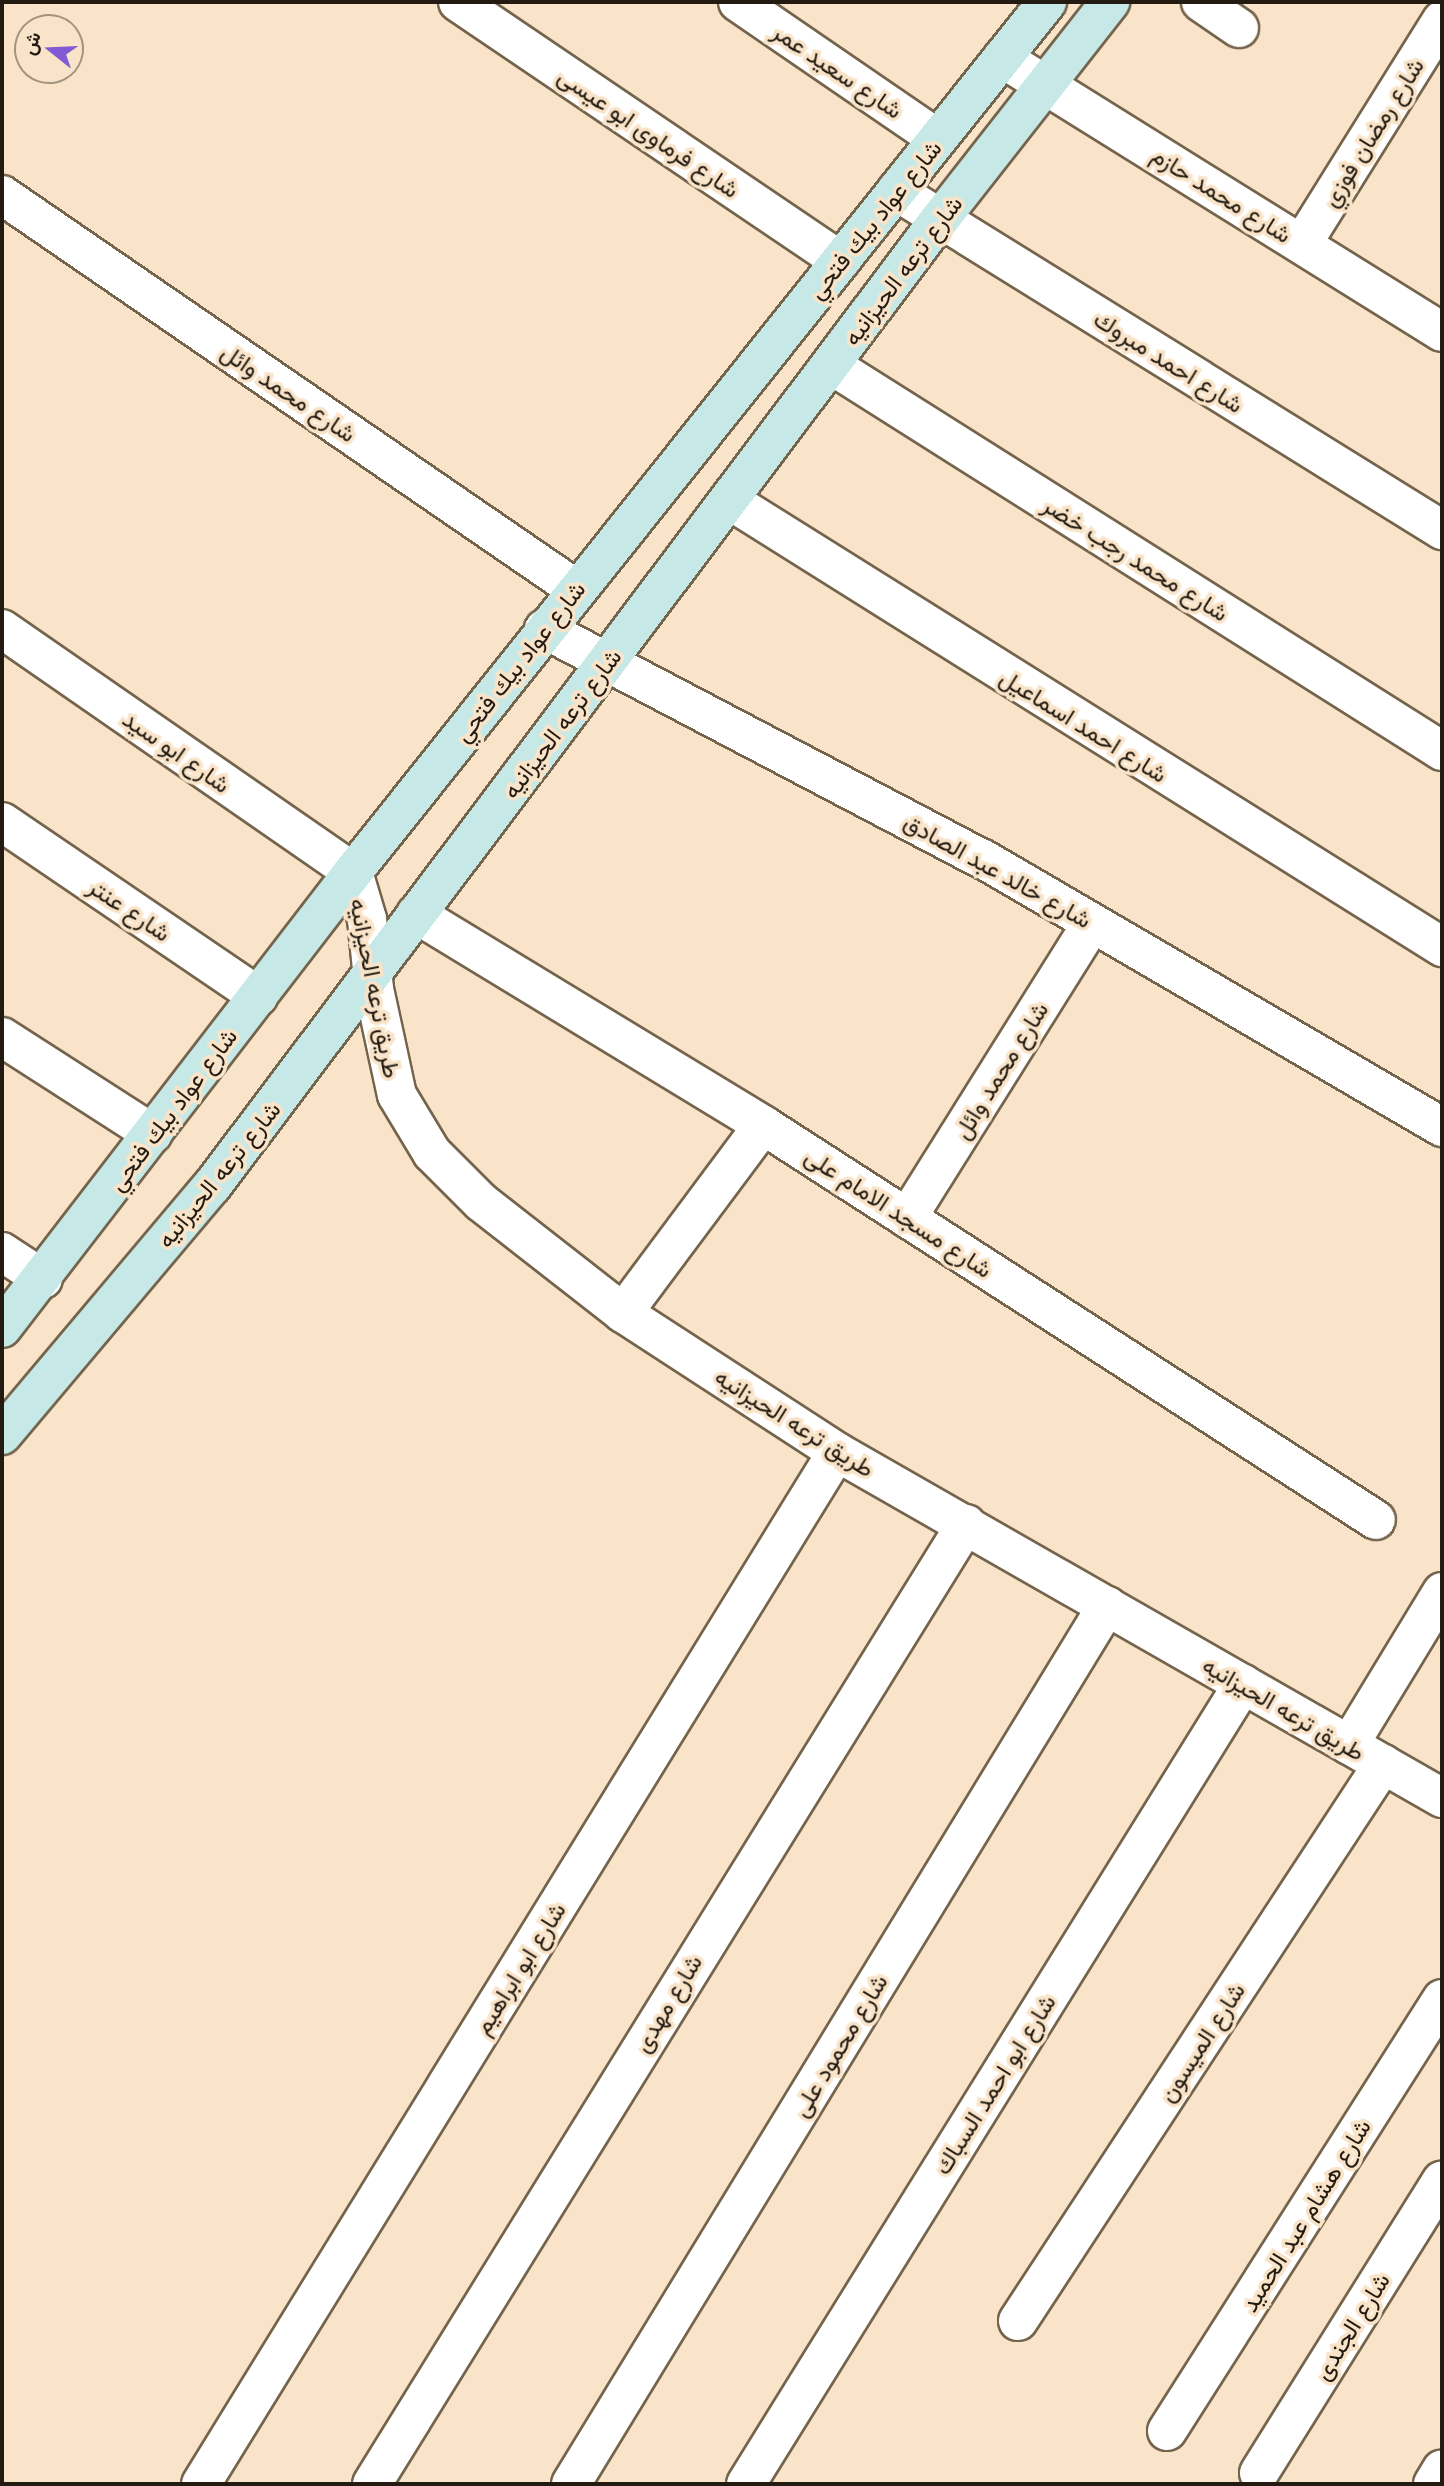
<!DOCTYPE html>
<html>
<head>
<meta charset="utf-8">
<style>
	body { margin:0 }
	#map { position:relative; width:1444px; height:2486px; overflow:hidden; background:#f9e4c9; font-family:"Open Sans",Vazirmatn,sans-serif }
	div>[style] { position:absolute }
	.roads { filter:drop-shadow(2px 0 #75644c) drop-shadow(-2px 0 #75644c) drop-shadow(0 2px #75644c) drop-shadow(0 -2px #75644c) }
	.street>* { height:38px; margin:-19px; padding:0 19px; transform-origin:19px; border-radius:19px; background:#fff }
	.secondary>* { height:38px; margin:-19px; padding:0 19px; transform-origin:19px; border-radius:19px; background:#c6e9e8 }
	span { translate:-50% -50%; white-space:nowrap; text-align:center; line-height:1.15; -webkit-text-stroke:7px #f9e4c9; paint-order:stroke }
	.street-label { font-size:24px; color:#231b12 }
	.frame { position:absolute; inset:0; border:4px solid #231b12; pointer-events:none }
	.north { position:absolute; left:14px; top:14px; width:70px; height:70px; box-sizing:border-box; background:#f9e4c9; border:2px solid #a39480; border-radius:50%; rotate:288deg; font-size:19px; font-weight:700; line-height:28px; text-align:center; color:#231b12 }
	.north::after { content:''; display:block; margin:auto; width:24px; height:32px; background:#815ad4; clip-path:polygon(50% 0,100% 100%,50% 72%,0 100%) }
</style>
</head>
<body>
<div id="map">
	<div class="roads">
		<div class="street">
			<div style="left:458px;top:2px;width:462px;rotate:34.1deg"></div>
			<div style="left:738px;top:2px;width:242px;rotate:34.4deg"></div>
			<div style="left:1201px;top:2px;width:46px;rotate:34.4deg"></div>
			<div style="left:1002px;top:58px;width:518px;rotate:31.91deg"></div>
			<div style="left:896px;top:191px;width:643px;rotate:31.84deg"></div>
			<div style="left:2px;top:195px;width:696px;rotate:34.47deg"></div>
			<div style="left:1302px;top:244px;width:264px;rotate:-58deg"></div>
			<div style="left:831px;top:365px;width:723px;rotate:32.28deg"></div>
			<div style="left:729px;top:500px;width:842px;rotate:32.08deg"></div>
			<div style="left:2px;top:629px;width:427px;rotate:34.7deg"></div>
			<div style="left:353px;top:872px;width:49px;rotate:73.4deg"></div>
			<div style="left:367px;top:919px;width:70px;rotate:84.3deg"></div>
			<div style="left:374px;top:989px;width:108px;rotate:77.8deg"></div>
			<div style="left:397px;top:1095px;width:68px;rotate:58.9deg"></div>
			<div style="left:432px;top:1153px;width:69px;rotate:45deg"></div>
			<div style="left:481px;top:1202px;width:180px;rotate:38deg"></div>
			<div style="left:623px;top:1313px;width:255px;rotate:33deg"></div>
			<div style="left:837px;top:1452px;width:697px;rotate:29.77deg"></div>
			<div style="left:544px;top:629px;width:496px;rotate:27.7deg"></div>
			<div style="left:983px;top:859px;width:532px;rotate:30.28deg"></div>
			<div style="left:2px;top:822px;width:310px;rotate:34.2deg"></div>
			<div style="left:416px;top:914px;width:406px;rotate:31.3deg"></div>
			<div style="left:763px;top:1125px;width:729px;rotate:32.8deg"></div>
			<div style="left:2px;top:1037px;width:179px;rotate:32.7deg"></div>
			<div style="left:907px;top:1218px;width:348px;rotate:-57.9deg"></div>
			<div style="left:2px;top:1252px;width:49px;rotate:33.4deg"></div>
			<div style="left:623px;top:1313px;width:234px;rotate:-53.3deg"></div>
			<div style="left:1349px;top:1745px;width:179px;rotate:-58.7deg"></div>
			<div style="left:1018px;top:2321px;width:666px;rotate:-56.76deg"></div>
			<div style="left:1167px;top:2431px;width:512px;rotate:-57.52deg"></div>
			<div style="left:1259px;top:2473px;width:345px;rotate:-58deg"></div>
			<div style="left:201px;top:2484px;width:1212px;rotate:-58.36deg"></div>
			<div style="left:372px;top:2484px;width:1129px;rotate:-58.25deg"></div>
			<div style="left:571px;top:2484px;width:1029px;rotate:-58.6deg"></div>
			<div style="left:746px;top:2484px;width:942px;rotate:-58.15deg"></div>
			<div style="left:1433px;top:2484px;width:17px;rotate:-59deg"></div>
		</div>
		<div class="secondary">
			<div style="left:2px;top:1328px;width:575px;rotate:-52.41deg"></div>
			<div style="left:353px;top:872px;width:1113px;rotate:-51.42deg"></div>
			<div style="left:2px;top:1435px;width:326px;rotate:-49.9deg"></div>
			<div style="left:212px;top:1186px;width:1210px;rotate:-53.03deg"></div>
			<div style="left:940px;top:219px;width:276px;rotate:-51.9deg"></div>
		</div>
	</div>
	<div class="street-label">
		<span style="left:838px;top:70px;rotate:34deg">شارع سعيد عمر</span>
		<span style="left:649px;top:132px;rotate:34deg">شارع فرماوى ابو عيسى</span>
		<span style="left:1372px;top:132px;rotate:-58deg">شارع رمضان فوزي</span>
		<span style="left:1222px;top:194px;rotate:32deg">شارع محمد حازم</span>
		<span style="left:874px;top:219px;rotate:-51deg">شارع عواد بيك فتحي</span>
		<span style="left:902px;top:270px;rotate:-53deg">شارع ترعه الحيزانيه</span>
		<span style="left:1169px;top:361px;rotate:32deg">شارع احمد مبروك</span>
		<span style="left:289px;top:392px;rotate:34deg">شارع محمد وائل</span>
		<span style="left:1136px;top:558px;rotate:32deg">شارع محمد رجب خضر</span>
		<span style="left:519px;top:661px;rotate:-52deg">شارع عواد بيك فتحي</span>
		<span style="left:561px;top:723px;rotate:-53deg">شارع ترعه الحيزانيه</span>
		<span style="left:1084px;top:725px;rotate:32deg">شارع احمد اسماعيل</span>
		<span style="left:177px;top:751px;rotate:35deg">شارع ابو سيد</span>
		<span style="left:998px;top:870px;rotate:29deg">شارع خالد عبد الصادق</span>
		<span style="left:130px;top:909px;rotate:34deg">شارع عنتر</span>
		<span style="left:376px;top:988px;rotate:79deg">طريق ترعه الحيزانيه</span>
		<span style="left:1000px;top:1070px;rotate:-58deg">شارع محمد وائل</span>
		<span style="left:172px;top:1109px;rotate:-53deg">شارع عواد بيك فتحي</span>
		<span style="left:218px;top:1174px;rotate:-51deg">شارع ترعه الحيزانيه</span>
		<span style="left:899px;top:1212px;rotate:33deg">شارع مسجد الامام على</span>
		<span style="left:795px;top:1422px;rotate:32deg">طريق ترعه الحيزانيه</span>
		<span style="left:1284px;top:1708px;rotate:30deg">طريق ترعه الحيزانيه</span>
		<span style="left:519px;top:1968px;rotate:-58deg">شارع ابو ابراهيم</span>
		<span style="left:667px;top:2003px;rotate:-59deg">شارع مهدى</span>
		<span style="left:1201px;top:2042px;rotate:-57deg">شارع الميسون</span>
		<span style="left:839px;top:2045px;rotate:-59deg">شارع محمود على</span>
		<span style="left:994px;top:2084px;rotate:-58deg">شارع ابو احمد السباك</span>
		<span style="left:1305px;top:2215px;rotate:-58deg">شارع هشام عبد الحميد</span>
		<span style="left:1351px;top:2326px;rotate:-58deg">شارع الجندى</span>
	</div>
	<div class="frame"></div>
	<div class="north">ش</div>
</div>
</body>
</html>
